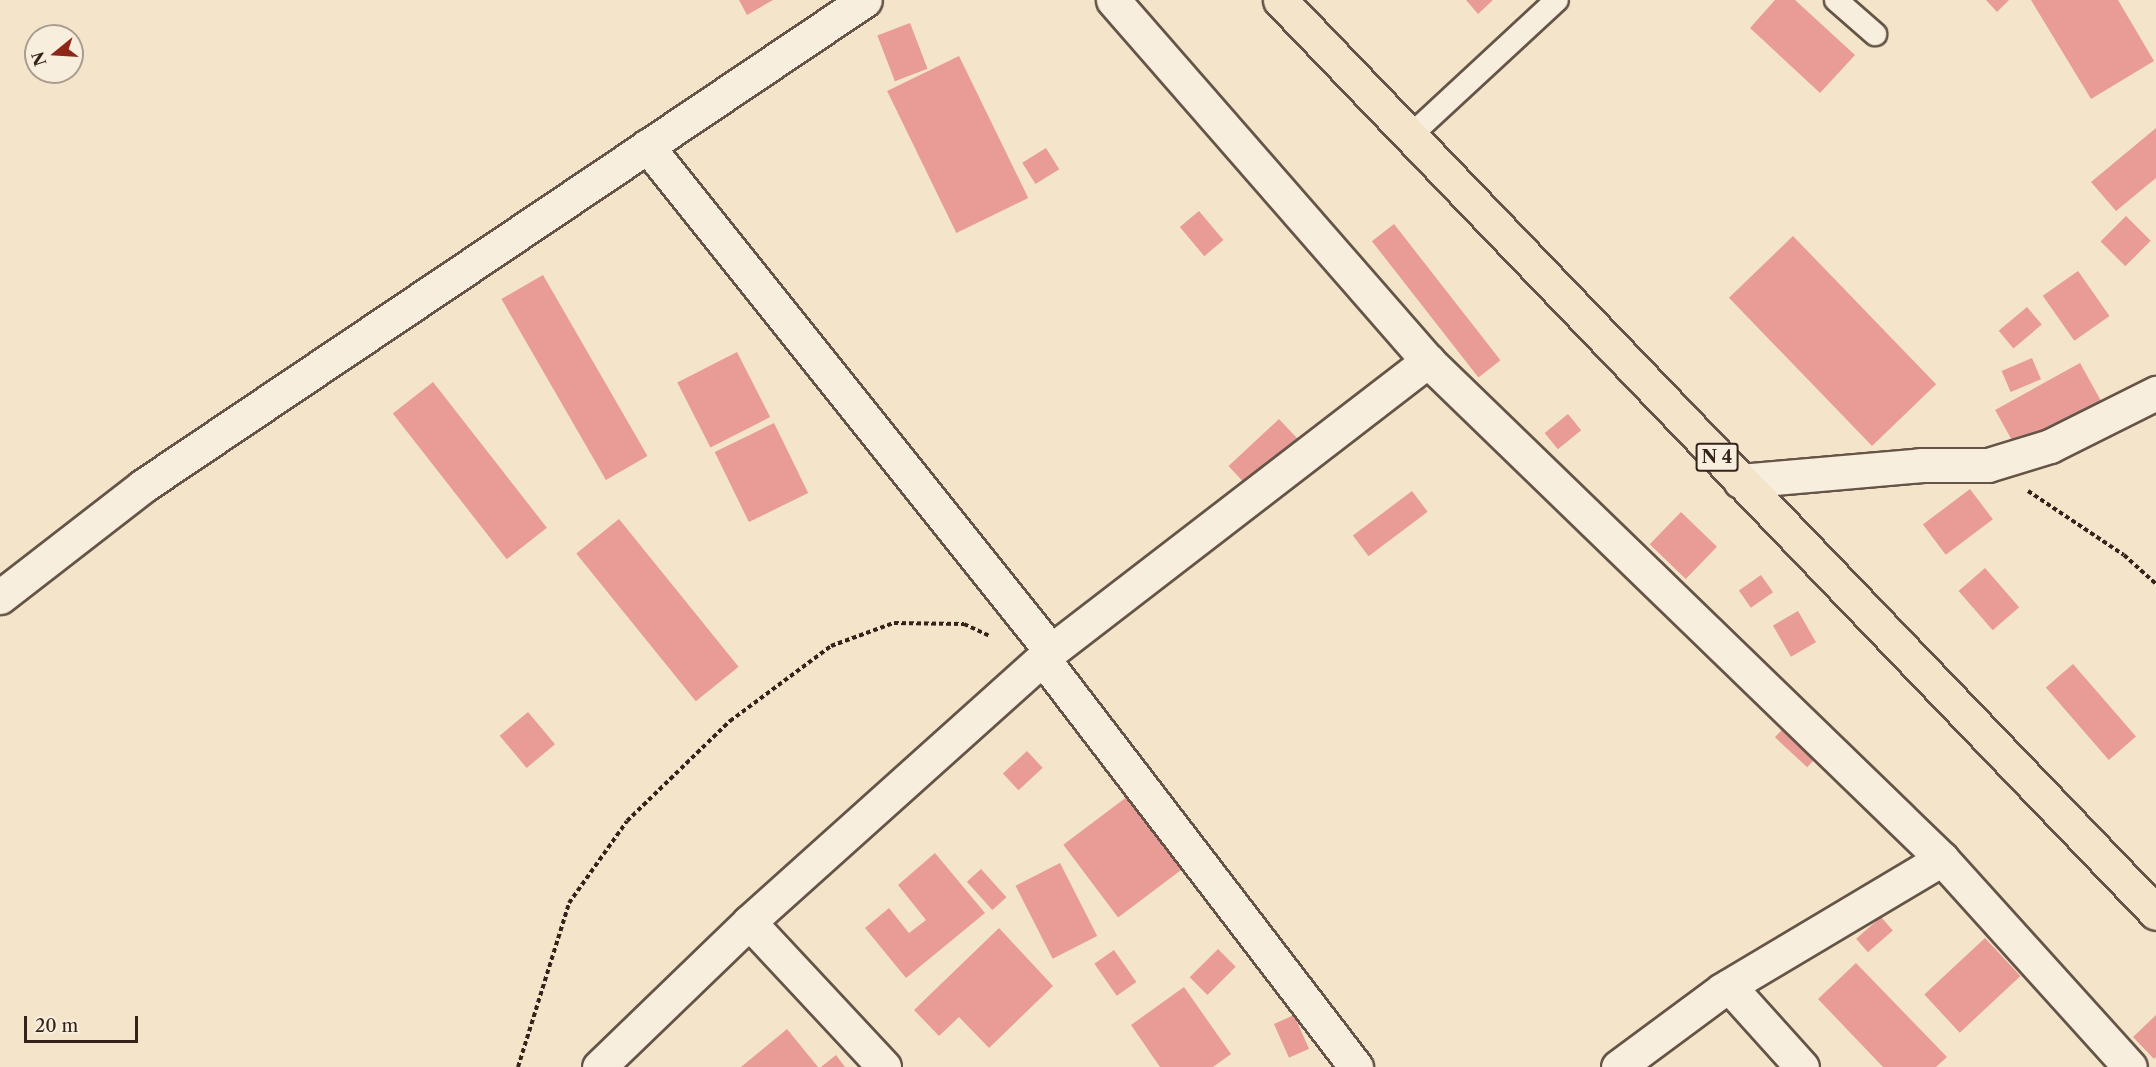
<!DOCTYPE html>
<html>
<head>
<meta charset="utf-8">
<style>
	body { margin:0 }
	#map { position:relative; width:2156px; height:1067px; overflow:hidden; background:#f4e5ca; font-family:"Libre Caslon Text",serif }
	div>[style] { position:absolute }
	.building>* { inset:0; background:#e89c95; transform-origin:0 0 }
	.path>* { height:4px; margin-top:-2px; transform-origin:0; background:repeating-linear-gradient(90deg,#35231b 0 4.5px,transparent 0 7.5px) }
	.roads { filter:drop-shadow(2px 0 #655447) drop-shadow(-2px 0 #655447) drop-shadow(0 2px #655447) drop-shadow(0 -2px #655447) }
	.service>* { height:22px; margin:-11px; padding:0 11px; transform-origin:11px; border-radius:11px; background:#f8eedd }
	.minor>* { height:33px; margin:-16.5px; padding:0 16.5px; transform-origin:16.5px; border-radius:16.5px; background:#f8eedd }
	.trunk>* { height:33px; margin:-16.5px; padding:0 16.5px; transform-origin:16.5px; border-radius:16.5px; background:#f4e5ca }
	span { translate:-50% -50%; white-space:nowrap; text-align:center; line-height:1.15; -webkit-text-stroke:4.5px #f8eedd; paint-order:stroke }
	.shield-label span { padding:2px 4px; background:#f8eedd; border:2px solid; border-radius:4px; -webkit-text-stroke-width:0 }
	.shield-label { font-size:18px; color:#35231b; font-weight:700 }
	.north { position:absolute; left:24px; top:24px; width:60px; height:60px; box-sizing:border-box; background:#f8eedd; border:2px solid #aa9d8f; border-radius:50%; rotate:252deg; font-size:16px; font-weight:700; line-height:24px; text-align:center; color:#35231b }
	.north::after { content:''; display:block; margin:auto; width:21px; height:27px; background:#8f2418; clip-path:polygon(50% 0,100% 100%,50% 72%,0 100%) }
	.scale { position:absolute; left:24px; top:1016px; width:114px; height:27px; box-sizing:border-box; border:3px solid #35231b; border-top:0; padding-left:8px; font-size:18px; line-height:21px; white-space:nowrap; color:#35231b; -webkit-text-stroke:4px #f8eedd; paint-order:stroke }
</style>
</head>
<body>
<div id="map">
	<div class="building">
		<div style="clip-path:polygon(739px 0,773px 0,747px 15px)"></div>
		<div style="clip-path:polygon(1466px 0,1493px 0,1478px 14px)"></div>
		<div style="clip-path:polygon(1775px 0,1795px 0,1855px 55px,1820px 93px,1750px 28px)"></div>
		<div style="clip-path:polygon(1986px 0,2009px 0,1997px 12px)"></div>
		<div style="clip-path:polygon(2031px 0,2118px 0,2154px 61px,2091px 99px)"></div>
		<div style="left:910px;top:23px;width:49px;height:35px;rotate:69deg"></div>
		<div style="left:959px;top:56px;width:158px;height:80px;rotate:64deg"></div>
		<div style="clip-path:polygon(2156px 128px,2156px 178px,2116px 211px,2091px 182px)"></div>
		<div style="left:1046px;top:148px;width:25px;height:28px;rotate:58deg"></div>
		<div style="left:1199px;top:211px;width:38px;height:25px;rotate:50deg"></div>
		<div style="left:2126px;top:216px;width:35px;height:36px;rotate:45deg"></div>
		<div style="left:1394px;top:224px;width:173px;height:28px;rotate:52deg"></div>
		<div style="left:1793px;top:236px;width:206px;height:89px;rotate:46deg"></div>
		<div style="left:2078px;top:271px;width:55px;height:43px;rotate:55deg"></div>
		<div style="left:543px;top:275px;width:209px;height:48px;rotate:60deg"></div>
		<div style="left:2027px;top:307px;width:23px;height:37px;rotate:50deg"></div>
		<div style="left:737px;top:352px;width:73px;height:67px;rotate:63deg"></div>
		<div style="left:2032px;top:358px;width:23px;height:33px;rotate:67deg"></div>
		<div style="left:2080px;top:363px;width:60px;height:97px;rotate:61deg"></div>
		<div style="left:433px;top:382px;width:185px;height:51px;rotate:52deg"></div>
		<div style="left:1568px;top:414px;width:21px;height:30px;rotate:51deg"></div>
		<div style="left:1279px;top:419px;width:34px;height:69px;rotate:47deg"></div>
		<div style="left:774px;top:423px;width:78px;height:66px;rotate:64deg"></div>
		<div style="left:1970px;top:489px;width:38px;height:59px;rotate:53deg"></div>
		<div style="left:1412px;top:491px;width:26px;height:74px;rotate:53deg"></div>
		<div style="left:1681px;top:512px;width:50px;height:45px;rotate:44deg"></div>
		<div style="left:619px;top:519px;width:190px;height:55px;rotate:51deg"></div>
		<div style="left:1985px;top:568px;width:52px;height:35px;rotate:49deg"></div>
		<div style="left:1761px;top:575px;width:21px;height:27px;rotate:55deg"></div>
		<div style="left:1798px;top:611px;width:36px;height:29px;rotate:60deg"></div>
		<div style="left:2073px;top:664px;width:96px;height:36px;rotate:49deg"></div>
		<div style="left:528px;top:712px;width:42px;height:37px;rotate:50deg"></div>
		<div style="left:1792px;top:719px;width:44px;height:25px;rotate:43deg"></div>
		<div style="left:1027px;top:751px;width:23px;height:33px;rotate:47deg"></div>
		<div style="left:1132px;top:793px;width:91px;height:86px;rotate:53deg"></div>
		<div style="clip-path:polygon(935px 853px,985px 913px,906px 978px,865px 928px,889px 908px,909px 933px,926px 920px,898px 885px)"></div>
		<div style="left:1060px;top:863px;width:82px;height:50px;rotate:63deg"></div>
		<div style="left:981px;top:869px;width:38px;height:19px;rotate:48deg"></div>
		<div style="left:1881px;top:917px;width:18px;height:33px;rotate:49deg"></div>
		<div style="clip-path:polygon(999px 928px,1053px 986px,989px 1048px,959px 1017px,939px 1036px,914px 1010px)"></div>
		<div style="left:1985px;top:938px;width:52px;height:83px;rotate:47deg"></div>
		<div style="left:1218px;top:949px;width:25px;height:40px;rotate:45deg"></div>
		<div style="left:1114px;top:950px;width:39px;height:24px;rotate:55deg"></div>
		<div style="clip-path:polygon(1856px 963px,1947px 1057px,1936px 1067px,1883px 1067px,1818px 999px)"></div>
		<div style="clip-path:polygon(1184px 987px,1231px 1054px,1213px 1067px,1160px 1067px,1131px 1025px)"></div>
		<div style="left:1294px;top:1015px;width:37px;height:22px;rotate:66deg"></div>
		<div style="clip-path:polygon(2156px 1015px,2156px 1057px,2154px 1059px,2133px 1037px)"></div>
		<div style="clip-path:polygon(787px 1029px,818px 1067px,741px 1067px)"></div>
		<div style="clip-path:polygon(836px 1055px,845px 1067px,821px 1067px)"></div>
	</div>
	<div class="path">
		<div style="left:2028px;top:491px;width:115px;rotate:33.7deg"></div>
		<div style="left:2124px;top:555px;width:43px;rotate:42.2deg"></div>
		<div style="left:518px;top:1067px;width:172px;rotate:-72.7deg"></div>
		<div style="left:569px;top:903px;width:100px;rotate:-54.7deg"></div>
		<div style="left:627px;top:821px;width:144px;rotate:-44.2deg"></div>
		<div style="left:730px;top:721px;width:126px;rotate:-36.6deg"></div>
		<div style="left:831px;top:646px;width:67px;rotate:-20.1deg"></div>
		<div style="left:894px;top:623px;width:70px;rotate:0.8deg"></div>
		<div style="left:964px;top:624px;width:29px;rotate:25deg"></div>
	</div>
	<div class="roads">
		<div class="service">
			<div style="left:1836px;top:0;width:52px;rotate:41.1deg"></div>
			<div style="left:1410px;top:136px;width:200px;rotate:-42.8deg"></div>
		</div>
		<div class="minor">
			<div style="left:1113px;top:0;width:479px;rotate:48.9deg"></div>
			<div style="left:1428px;top:361px;width:716px;rotate:44.09deg"></div>
			<div style="left:1942px;top:859px;width:280px;rotate:47.9deg"></div>
			<div style="left:647px;top:146px;width:647px;rotate:51.34deg"></div>
			<div style="left:1740px;top:481px;width:183px;rotate:-5deg"></div>
			<div style="left:1922px;top:465px;width:66px"></div>
			<div style="left:1988px;top:465px;width:65px;rotate:-17deg"></div>
			<div style="left:2050px;top:446px;width:119px;rotate:-26.6deg"></div>
			<div style="left:0;top:597px;width:181px;rotate:-37.8deg"></div>
			<div style="left:143px;top:486px;width:870px;rotate:-33.95deg"></div>
			<div style="left:1044px;top:660px;width:513px;rotate:52.53deg"></div>
			<div style="left:749px;top:922px;width:198px;rotate:47deg"></div>
			<div style="left:1729px;top:986px;width:109px;rotate:48deg"></div>
			<div style="left:599px;top:1067px;width:209px;rotate:-44deg"></div>
			<div style="left:749px;top:922px;width:406px;rotate:-41.9deg"></div>
			<div style="left:1051px;top:651px;width:476px;rotate:-37.6deg"></div>
			<div style="left:1618px;top:1067px;width:129px;rotate:-36.5deg"></div>
			<div style="left:1722px;top:990px;width:256px;rotate:-30.8deg"></div>
		</div>
		<div class="trunk">
			<div style="left:1280px;top:0;width:1265px;rotate:46.18deg"></div>
		</div>
	</div>
	<div class="shield-label">
		<span style="left:1717px;top:457px">N 4</span>
	</div>
	<div class="north">N</div>
	<div class="scale">20 m</div>
</div>
</body>
</html>
